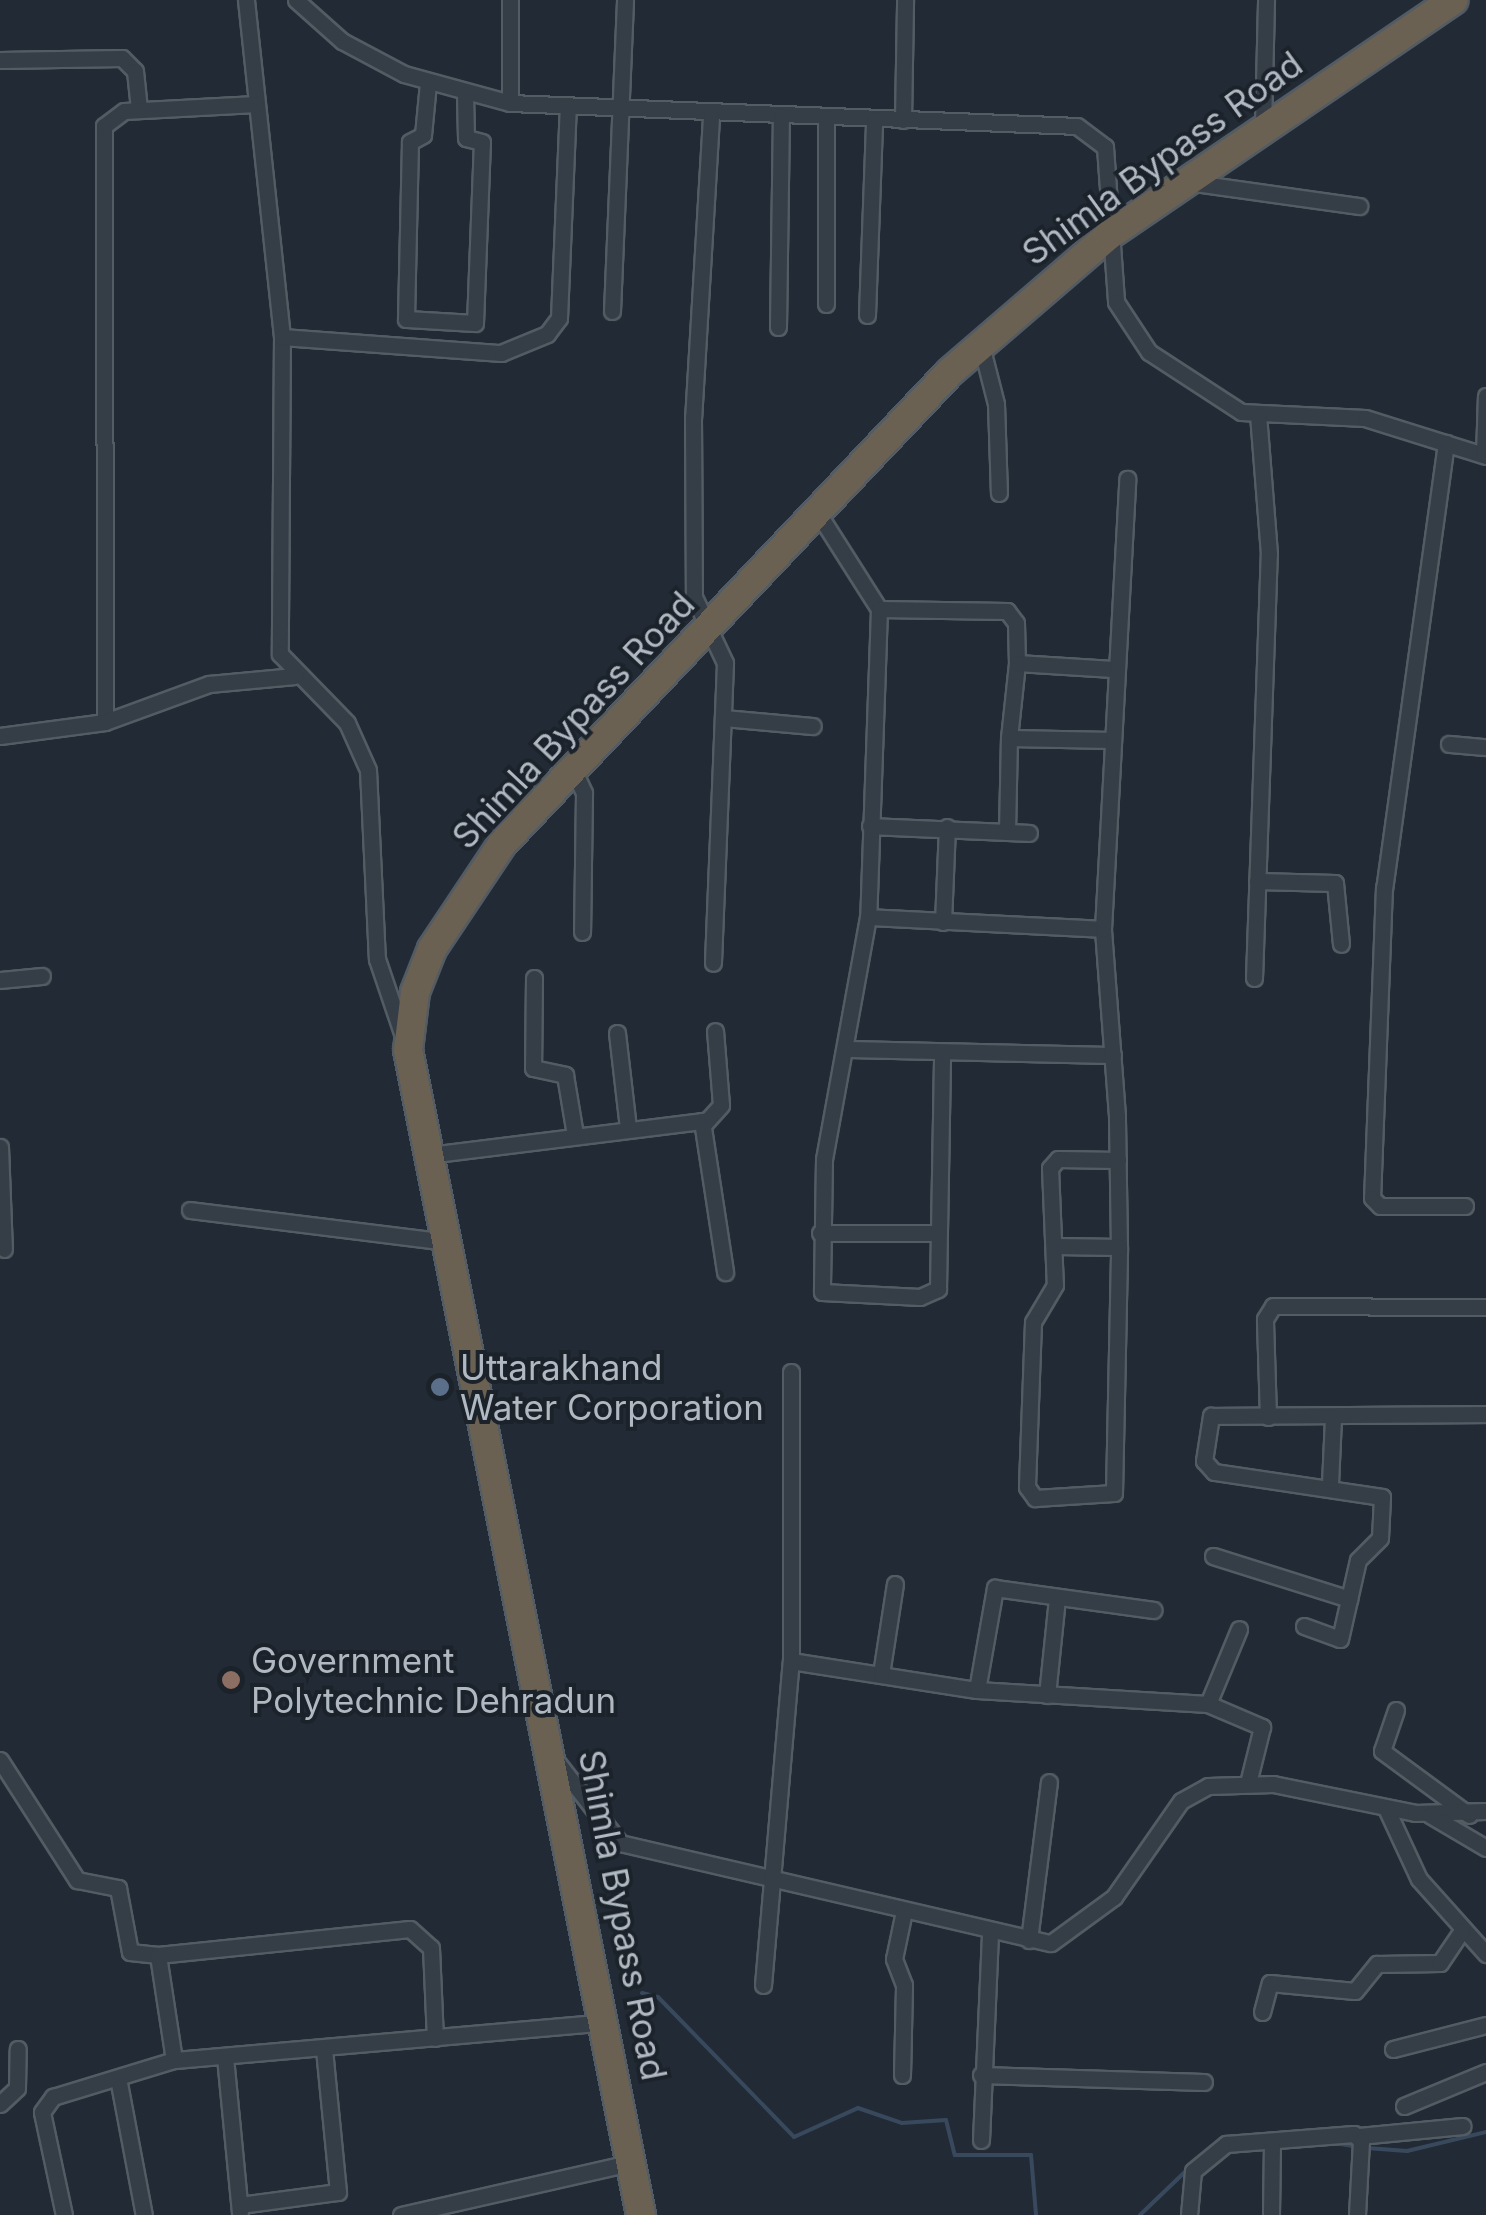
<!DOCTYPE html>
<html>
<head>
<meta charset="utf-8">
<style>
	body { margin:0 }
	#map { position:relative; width:1486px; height:2215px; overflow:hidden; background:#222b35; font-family:Inter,sans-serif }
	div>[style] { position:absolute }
	.stream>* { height:4px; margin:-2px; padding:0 2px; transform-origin:2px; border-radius:2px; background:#39495d }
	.roads { filter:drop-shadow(2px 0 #535b63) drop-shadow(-2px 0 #535b63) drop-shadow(0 2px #535b63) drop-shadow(0 -2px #535b63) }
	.street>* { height:15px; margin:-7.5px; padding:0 7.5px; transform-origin:7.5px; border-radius:7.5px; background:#353d46 }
	.highway>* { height:28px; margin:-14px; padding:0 14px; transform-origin:14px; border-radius:14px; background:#6b6153 }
	.dots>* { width:28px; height:28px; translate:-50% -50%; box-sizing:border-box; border:5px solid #1b222a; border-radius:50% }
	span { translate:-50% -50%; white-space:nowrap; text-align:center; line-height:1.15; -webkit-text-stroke:8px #1b222a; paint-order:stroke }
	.street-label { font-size:35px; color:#b0b8c2 }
	.poi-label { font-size:35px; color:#b0b8c2 }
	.left { translate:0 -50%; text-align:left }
</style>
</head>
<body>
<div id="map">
	<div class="stream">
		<div style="left:642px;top:1993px;width:16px;rotate:14deg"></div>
		<div style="left:658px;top:1997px;width:195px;rotate:45.8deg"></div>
		<div style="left:794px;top:2137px;width:70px;rotate:-24.4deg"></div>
		<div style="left:858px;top:2108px;width:46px;rotate:18.8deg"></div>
		<div style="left:902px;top:2123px;width:44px;rotate:-3.9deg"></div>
		<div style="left:946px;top:2120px;width:36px;rotate:76deg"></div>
		<div style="left:955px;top:2155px;width:76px"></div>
		<div style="left:1031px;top:2155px;width:60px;rotate:85.2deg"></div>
		<div style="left:1230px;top:2137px;width:65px;rotate:-3.5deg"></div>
		<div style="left:1328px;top:2142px;width:30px;rotate:9deg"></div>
		<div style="left:1367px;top:2148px;width:40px;rotate:4.3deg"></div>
		<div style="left:1407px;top:2151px;width:81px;rotate:-13.5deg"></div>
		<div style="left:1140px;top:2215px;width:65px;rotate:-43.8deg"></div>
	</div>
	<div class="roads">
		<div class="street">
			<div style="left:246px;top:0;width:339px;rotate:83.9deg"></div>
			<div style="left:282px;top:337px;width:317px;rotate:90.4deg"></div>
			<div style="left:280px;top:654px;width:96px;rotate:45.8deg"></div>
			<div style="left:347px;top:723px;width:51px;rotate:65.9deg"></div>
			<div style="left:368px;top:770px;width:189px;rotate:87.3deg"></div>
			<div style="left:377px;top:959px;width:81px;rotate:71.3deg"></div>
			<div style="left:296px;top:0;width:62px;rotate:41.7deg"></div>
			<div style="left:342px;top:41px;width:70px;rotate:28deg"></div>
			<div style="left:404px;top:74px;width:110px;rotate:15.3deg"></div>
			<div style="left:510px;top:103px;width:567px;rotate:2.32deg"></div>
			<div style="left:1077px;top:126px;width:35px;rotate:37deg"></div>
			<div style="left:1105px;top:147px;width:155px;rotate:85.9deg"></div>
			<div style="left:1116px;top:302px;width:60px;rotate:56.6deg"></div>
			<div style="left:1149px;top:352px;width:110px;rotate:33.1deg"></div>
			<div style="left:1241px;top:412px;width:124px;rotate:2.8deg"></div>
			<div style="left:1365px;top:418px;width:127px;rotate:17.4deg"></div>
			<div style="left:510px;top:0;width:103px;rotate:90deg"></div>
			<div style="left:0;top:60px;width:122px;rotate:-0.9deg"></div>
			<div style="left:122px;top:58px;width:18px;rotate:45deg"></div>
			<div style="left:135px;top:71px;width:38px;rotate:84deg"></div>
			<div style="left:428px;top:83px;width:52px;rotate:95.5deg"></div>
			<div style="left:423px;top:135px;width:15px;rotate:152deg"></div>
			<div style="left:410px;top:142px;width:177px;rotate:91.3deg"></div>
			<div style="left:406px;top:319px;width:69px;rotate:3.3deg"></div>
			<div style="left:475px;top:323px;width:181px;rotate:-87.8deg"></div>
			<div style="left:482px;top:142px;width:16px;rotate:-166deg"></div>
			<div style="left:466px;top:138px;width:44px;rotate:-91.3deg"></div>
			<div style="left:711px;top:117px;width:301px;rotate:93.4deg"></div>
			<div style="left:693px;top:417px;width:180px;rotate:89.7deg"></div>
			<div style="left:694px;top:597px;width:73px;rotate:64.8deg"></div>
			<div style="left:725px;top:663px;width:300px;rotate:92.3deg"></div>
			<div style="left:903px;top:120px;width:120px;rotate:-89deg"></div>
			<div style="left:1263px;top:125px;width:125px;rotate:-88.6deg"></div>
			<div style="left:1188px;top:182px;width:173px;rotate:8deg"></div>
			<div style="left:826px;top:304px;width:186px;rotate:-90deg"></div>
			<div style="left:612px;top:311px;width:311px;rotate:-87.6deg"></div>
			<div style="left:867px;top:315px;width:195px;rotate:-87.9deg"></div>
			<div style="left:778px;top:327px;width:211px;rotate:-89.2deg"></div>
			<div style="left:282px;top:337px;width:220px;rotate:4.2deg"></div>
			<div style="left:501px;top:353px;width:50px;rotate:-22.4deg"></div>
			<div style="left:547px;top:334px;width:20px;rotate:-53deg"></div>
			<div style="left:559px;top:318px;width:211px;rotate:-87.6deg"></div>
			<div style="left:981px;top:345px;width:61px;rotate:75.7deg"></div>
			<div style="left:996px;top:404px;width:89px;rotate:88.1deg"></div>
			<div style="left:1446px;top:443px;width:448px;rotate:97.9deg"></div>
			<div style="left:1384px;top:887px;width:311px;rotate:92.2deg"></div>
			<div style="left:1372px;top:1198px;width:11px;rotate:45deg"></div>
			<div style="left:1380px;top:1206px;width:85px"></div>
			<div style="left:1484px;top:455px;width:59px;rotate:-88.1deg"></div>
			<div style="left:818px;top:513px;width:114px;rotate:57.6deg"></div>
			<div style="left:879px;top:609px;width:308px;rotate:92deg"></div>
			<div style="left:868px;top:917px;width:246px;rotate:100.3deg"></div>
			<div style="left:824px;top:1159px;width:133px;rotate:90.9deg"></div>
			<div style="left:822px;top:1292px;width:98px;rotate:2.9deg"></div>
			<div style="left:920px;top:1297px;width:20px;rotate:-24deg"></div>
			<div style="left:938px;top:1289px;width:236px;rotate:-89deg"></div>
			<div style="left:879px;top:609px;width:128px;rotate:0.9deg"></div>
			<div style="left:1007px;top:611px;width:15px;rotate:53deg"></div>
			<div style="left:1016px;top:623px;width:40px;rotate:88.6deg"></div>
			<div style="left:723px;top:718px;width:90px;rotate:5.1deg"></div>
			<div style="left:105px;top:722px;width:596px;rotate:-90.1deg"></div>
			<div style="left:104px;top:126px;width:25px;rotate:-37deg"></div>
			<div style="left:124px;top:111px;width:132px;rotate:-3deg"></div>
			<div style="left:0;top:736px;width:106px;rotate:-7.6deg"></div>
			<div style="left:105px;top:722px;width:111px;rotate:-20.1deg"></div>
			<div style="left:209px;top:684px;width:86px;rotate:-5.3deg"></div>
			<div style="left:1112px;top:740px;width:103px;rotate:-178.9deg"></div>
			<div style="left:1009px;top:738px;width:75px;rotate:-83.9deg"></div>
			<div style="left:1017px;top:663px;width:96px;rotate:3.6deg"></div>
			<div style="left:1449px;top:744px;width:37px;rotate:5deg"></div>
			<div style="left:572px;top:767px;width:29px;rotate:65deg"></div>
			<div style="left:584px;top:793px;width:139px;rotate:90.8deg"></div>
			<div style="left:870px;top:826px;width:159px;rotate:2.5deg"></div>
			<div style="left:1007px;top:832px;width:94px;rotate:-88.8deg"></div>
			<div style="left:1257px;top:881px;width:78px;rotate:1.5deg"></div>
			<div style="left:1335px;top:883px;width:61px;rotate:84.4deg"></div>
			<div style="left:868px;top:917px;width:235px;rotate:2.9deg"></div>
			<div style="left:943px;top:922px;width:95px;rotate:-87.6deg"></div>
			<div style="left:534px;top:978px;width:90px;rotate:90.6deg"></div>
			<div style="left:533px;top:1068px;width:33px;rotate:12deg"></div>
			<div style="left:565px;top:1075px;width:61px;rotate:80.5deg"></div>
			<div style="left:1254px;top:978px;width:424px;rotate:-88deg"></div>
			<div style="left:1269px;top:554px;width:139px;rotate:-94.5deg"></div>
			<div style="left:0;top:980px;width:42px;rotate:-5.4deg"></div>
			<div style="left:617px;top:1033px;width:96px;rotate:83.4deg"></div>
			<div style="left:846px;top:1049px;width:267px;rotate:1.3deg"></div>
			<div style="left:705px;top:1123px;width:24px;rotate:-48deg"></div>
			<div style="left:721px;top:1105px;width:74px;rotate:-94.6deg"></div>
			<div style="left:0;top:1147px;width:102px;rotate:87.8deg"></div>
			<div style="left:429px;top:1155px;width:275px;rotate:-7.1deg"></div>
			<div style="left:702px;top:1121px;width:153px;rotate:81.3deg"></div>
			<div style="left:1118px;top:1160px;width:60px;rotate:-179deg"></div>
			<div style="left:1058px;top:1159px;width:12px;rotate:132deg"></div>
			<div style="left:1050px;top:1168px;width:117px;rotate:87.6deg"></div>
			<div style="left:1055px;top:1285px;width:43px;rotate:120.7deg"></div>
			<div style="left:1033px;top:1322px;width:165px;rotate:92.1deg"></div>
			<div style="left:1027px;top:1487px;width:14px;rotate:54deg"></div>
			<div style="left:1035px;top:1498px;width:79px;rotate:-3.6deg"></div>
			<div style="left:1114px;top:1493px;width:246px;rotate:-88.8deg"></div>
			<div style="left:1119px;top:1247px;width:131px;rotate:-90.9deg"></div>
			<div style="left:1117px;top:1116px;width:188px;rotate:-94.3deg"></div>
			<div style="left:1103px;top:929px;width:451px;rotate:-86.9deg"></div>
			<div style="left:190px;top:1210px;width:260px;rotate:7.1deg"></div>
			<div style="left:820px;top:1233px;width:118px"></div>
			<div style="left:1056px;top:1246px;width:63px;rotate:0.9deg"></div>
			<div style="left:1268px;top:1417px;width:98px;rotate:-91.8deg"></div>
			<div style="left:1265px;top:1319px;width:15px;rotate:-58deg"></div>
			<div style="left:1273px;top:1306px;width:213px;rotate:0.3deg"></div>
			<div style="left:1330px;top:1484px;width:66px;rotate:-87.4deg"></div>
			<div style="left:1213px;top:1556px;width:143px;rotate:17.5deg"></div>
			<div style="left:1304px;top:1626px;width:38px;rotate:20deg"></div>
			<div style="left:1340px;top:1639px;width:81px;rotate:-77.2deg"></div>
			<div style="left:1358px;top:1560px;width:31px;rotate:-45deg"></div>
			<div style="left:1380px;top:1538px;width:41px;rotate:-87.2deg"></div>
			<div style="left:1382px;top:1497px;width:170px;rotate:-171.5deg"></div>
			<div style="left:1214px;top:1472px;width:15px;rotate:-132deg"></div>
			<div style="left:1204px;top:1461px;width:46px;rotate:-81.2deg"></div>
			<div style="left:1211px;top:1416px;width:275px;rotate:-0.4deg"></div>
			<div style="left:791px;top:1661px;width:188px;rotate:8.9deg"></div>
			<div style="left:977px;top:1690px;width:231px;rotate:3.5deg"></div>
			<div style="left:1208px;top:1704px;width:59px;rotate:23.1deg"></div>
			<div style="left:1262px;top:1727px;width:58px;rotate:104deg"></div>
			<div style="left:881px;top:1674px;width:91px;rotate:-81.2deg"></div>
			<div style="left:977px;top:1690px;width:104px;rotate:-80deg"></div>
			<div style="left:995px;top:1588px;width:160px;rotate:7.9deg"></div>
			<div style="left:1047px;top:1695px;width:98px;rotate:-84.1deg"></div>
			<div style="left:1208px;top:1704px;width:81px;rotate:-67.5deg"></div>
			<div style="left:1396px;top:1710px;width:43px;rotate:108.9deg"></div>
			<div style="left:1382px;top:1751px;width:108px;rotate:36.3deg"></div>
			<div style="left:0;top:1760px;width:143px;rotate:57.3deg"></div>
			<div style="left:77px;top:1880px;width:42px;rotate:11deg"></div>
			<div style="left:118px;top:1888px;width:65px;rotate:79.4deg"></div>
			<div style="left:130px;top:1952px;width:28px;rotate:6deg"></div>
			<div style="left:557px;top:1762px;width:103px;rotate:52.1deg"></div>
			<div style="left:620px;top:1843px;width:442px;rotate:13.1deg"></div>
			<div style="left:1051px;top:1943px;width:78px;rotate:-36.1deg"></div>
			<div style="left:1114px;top:1897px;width:117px;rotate:-55.1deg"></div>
			<div style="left:1181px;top:1801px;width:31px;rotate:-29deg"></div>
			<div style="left:1208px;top:1786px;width:65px;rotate:-1.8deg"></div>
			<div style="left:1273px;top:1784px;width:145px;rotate:11.5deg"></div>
			<div style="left:1415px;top:1813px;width:71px;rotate:-1.6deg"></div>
			<div style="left:1386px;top:1808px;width:78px;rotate:65.1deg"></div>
			<div style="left:1419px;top:1879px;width:101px;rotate:48.2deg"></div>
			<div style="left:1430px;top:1815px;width:65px;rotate:30.5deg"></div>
			<div style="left:1029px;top:1940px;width:159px;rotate:-82.8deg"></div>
			<div style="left:763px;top:1985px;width:325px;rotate:-85.1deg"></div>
			<div style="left:791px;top:1661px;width:289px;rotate:-90deg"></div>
			<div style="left:1262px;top:2012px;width:30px;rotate:-75deg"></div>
			<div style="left:1270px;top:1983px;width:85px;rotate:5.4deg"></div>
			<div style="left:1355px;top:1991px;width:35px;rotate:-51deg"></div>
			<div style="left:1377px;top:1964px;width:63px;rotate:-0.9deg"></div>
			<div style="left:1440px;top:1963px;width:40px;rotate:-56deg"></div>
			<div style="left:1393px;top:2049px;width:96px;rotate:-14.5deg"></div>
			<div style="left:225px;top:2057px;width:156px;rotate:84.5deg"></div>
			<div style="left:174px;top:2060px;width:106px;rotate:-98.7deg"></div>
			<div style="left:158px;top:1955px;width:253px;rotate:-5.9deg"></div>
			<div style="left:410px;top:1929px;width:28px;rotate:42deg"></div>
			<div style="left:431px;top:1948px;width:90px;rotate:87.5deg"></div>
			<div style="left:902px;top:2075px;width:90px;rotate:-88.7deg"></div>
			<div style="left:904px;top:1985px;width:28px;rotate:-111deg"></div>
			<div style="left:894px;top:1959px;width:49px;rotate:-78.2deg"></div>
			<div style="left:981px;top:2075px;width:223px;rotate:1.8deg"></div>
			<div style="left:118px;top:2078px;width:139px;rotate:79.3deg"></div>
			<div style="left:0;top:2104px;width:23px;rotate:-43deg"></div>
			<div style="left:17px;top:2088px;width:39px;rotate:-89deg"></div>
			<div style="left:1404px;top:2106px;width:89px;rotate:-22.5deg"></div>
			<div style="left:1359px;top:2136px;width:104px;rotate:-5.5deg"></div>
			<div style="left:981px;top:2140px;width:210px;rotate:-87.5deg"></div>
			<div style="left:240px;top:2205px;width:99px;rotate:-7.6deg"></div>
			<div style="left:338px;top:2192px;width:145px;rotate:-95.6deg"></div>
			<div style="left:64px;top:2215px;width:105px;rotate:-102.1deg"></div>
			<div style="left:42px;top:2112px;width:19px;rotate:-54deg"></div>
			<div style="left:53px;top:2097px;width:127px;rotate:-17deg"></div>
			<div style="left:174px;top:2060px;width:434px;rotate:-5deg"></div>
			<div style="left:401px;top:2215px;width:235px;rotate:-12.8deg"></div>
			<div style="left:1189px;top:2215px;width:44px;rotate:-84.8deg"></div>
			<div style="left:1193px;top:2171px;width:43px;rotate:-39.3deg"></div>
			<div style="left:1226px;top:2144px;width:128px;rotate:-4.5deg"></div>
			<div style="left:1354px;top:2134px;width:10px;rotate:45deg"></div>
			<div style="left:1361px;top:2141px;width:74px;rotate:93.1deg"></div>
			<div style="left:1271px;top:2215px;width:74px;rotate:-89.2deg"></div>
		</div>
		<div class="highway">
			<div style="left:641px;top:2215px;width:1188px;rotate:-101.31deg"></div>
			<div style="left:408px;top:1050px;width:58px;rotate:-83.1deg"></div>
			<div style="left:415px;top:992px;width:46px;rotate:-68.4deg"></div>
			<div style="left:432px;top:949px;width:126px;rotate:-56.3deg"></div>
			<div style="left:502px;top:844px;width:651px;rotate:-46.49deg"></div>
			<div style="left:950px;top:372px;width:210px;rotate:-40.7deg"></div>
			<div style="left:1109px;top:235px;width:417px;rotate:-34.3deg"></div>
		</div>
	</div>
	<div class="dots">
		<div style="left:440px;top:1387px;background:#5c6f8a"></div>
		<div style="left:231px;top:1680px;background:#8d6e63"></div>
	</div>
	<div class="street-label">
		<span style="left:1162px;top:158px;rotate:-36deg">Shimla Bypass Road</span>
		<span style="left:573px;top:720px;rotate:-47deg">Shimla Bypass Road</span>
		<span style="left:623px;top:1915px;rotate:79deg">Shimla Bypass Road</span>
	</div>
	<div class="poi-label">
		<span class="left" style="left:460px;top:1387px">Uttarakhand<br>Water Corporation</span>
		<span class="left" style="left:251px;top:1680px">Government<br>Polytechnic Dehradun</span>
	</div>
</div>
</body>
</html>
